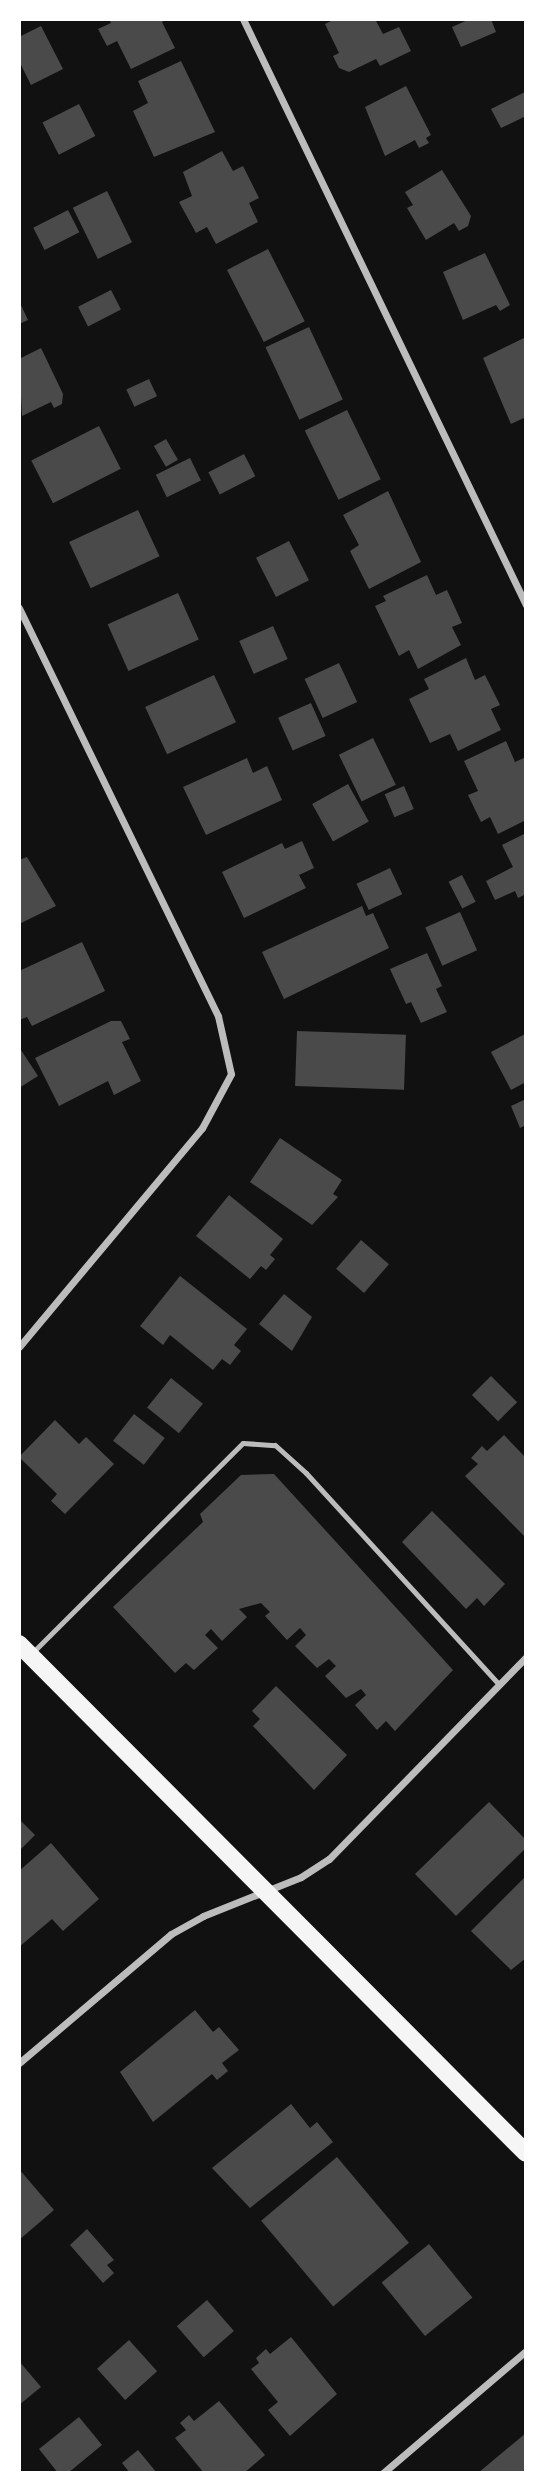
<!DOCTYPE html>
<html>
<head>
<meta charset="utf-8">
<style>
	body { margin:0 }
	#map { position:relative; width:545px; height:2492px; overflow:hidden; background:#111; font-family:Figtree,sans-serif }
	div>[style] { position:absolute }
	.building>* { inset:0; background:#4a4a4a; transform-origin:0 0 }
	.service>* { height:5px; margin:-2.5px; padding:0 2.5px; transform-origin:2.5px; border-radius:2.5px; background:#bcbcbc }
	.minor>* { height:7px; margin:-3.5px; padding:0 3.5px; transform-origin:3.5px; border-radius:3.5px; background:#bcbcbc }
	.primary>* { height:18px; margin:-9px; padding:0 9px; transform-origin:9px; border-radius:9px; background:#f5f5f5 }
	span { translate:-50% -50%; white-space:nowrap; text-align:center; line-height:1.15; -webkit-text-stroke:6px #fff; paint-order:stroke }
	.frame { position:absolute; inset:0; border:21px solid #fff; pointer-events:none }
</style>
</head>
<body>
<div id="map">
	<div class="building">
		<div style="clip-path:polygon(109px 19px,167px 19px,162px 22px,175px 48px,131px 69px,117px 41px,107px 46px,98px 29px,111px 23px)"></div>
		<div style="clip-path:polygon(335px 19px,375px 19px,383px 34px,399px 27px,411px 51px,380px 66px,376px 59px,349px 72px,339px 68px,333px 56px,339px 53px,325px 24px)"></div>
		<div style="clip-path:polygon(470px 19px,491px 19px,496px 32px,461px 47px,452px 27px)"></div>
		<div style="clip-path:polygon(41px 26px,63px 69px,31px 85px,19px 61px,19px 37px)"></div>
		<div style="clip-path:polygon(181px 61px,215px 132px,154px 157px,133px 111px,148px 103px,138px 81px)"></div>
		<div style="clip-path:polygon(406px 86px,431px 135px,426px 138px,429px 143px,419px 148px,415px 140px,385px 156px,365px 107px)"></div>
		<div style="clip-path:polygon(525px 92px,526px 116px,501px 128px,491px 109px)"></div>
		<div style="left:79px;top:104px;width:36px;height:41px;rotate:63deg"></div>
		<div style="clip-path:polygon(222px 151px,233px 171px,243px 166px,259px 198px,249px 203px,258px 222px,216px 244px,207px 227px,196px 233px,179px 202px,192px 196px,183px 172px)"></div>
		<div style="clip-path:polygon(442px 170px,471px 216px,468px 226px,459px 231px,454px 223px,426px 240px,407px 208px,413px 205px,405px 192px)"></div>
		<div style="left:107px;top:191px;width:57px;height:38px;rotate:64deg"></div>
		<div style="left:68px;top:210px;width:25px;height:39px;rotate:63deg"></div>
		<div style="left:268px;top:249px;width:81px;height:46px;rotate:63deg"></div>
		<div style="clip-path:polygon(485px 253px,510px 305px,500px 311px,496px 305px,463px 320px,443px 272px)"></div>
		<div style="left:111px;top:290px;width:22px;height:37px;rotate:63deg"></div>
		<div style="clip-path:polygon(19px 301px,28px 320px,19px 324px)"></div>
		<div style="left:309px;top:327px;width:80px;height:48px;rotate:65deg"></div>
		<div style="clip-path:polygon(526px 337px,526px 417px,511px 424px,483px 358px)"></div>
		<div style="clip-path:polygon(41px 348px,63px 394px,62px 404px,54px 408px,51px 402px,22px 416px,19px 359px)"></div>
		<div style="left:149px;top:379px;width:19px;height:25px;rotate:65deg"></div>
		<div style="left:347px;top:410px;width:77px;height:47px;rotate:64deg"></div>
		<div style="left:99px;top:426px;width:48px;height:76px;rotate:63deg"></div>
		<div style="left:166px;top:439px;width:24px;height:14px;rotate:60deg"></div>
		<div style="left:244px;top:454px;width:25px;height:40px;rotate:63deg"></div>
		<div style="left:190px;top:458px;width:25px;height:38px;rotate:64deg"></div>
		<div style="clip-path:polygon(388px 491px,421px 562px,369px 589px,350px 551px,359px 545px,343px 515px)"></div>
		<div style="left:138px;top:510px;width:51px;height:76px;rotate:65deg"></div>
		<div style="left:289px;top:541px;width:44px;height:37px;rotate:63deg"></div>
		<div style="clip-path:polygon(427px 575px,436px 595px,447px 590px,462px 623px,452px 627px,461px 645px,418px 669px,409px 650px,399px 656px,375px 606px,386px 601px,383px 596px)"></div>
		<div style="left:178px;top:593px;width:51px;height:77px;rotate:66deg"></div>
		<div style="left:273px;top:626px;width:36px;height:37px;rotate:66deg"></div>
		<div style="clip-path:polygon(466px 658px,475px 680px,485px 675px,500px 705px,491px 709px,501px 730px,458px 751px,450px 734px,430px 743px,409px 699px,429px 689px,424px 679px)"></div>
		<div style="left:339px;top:663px;width:43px;height:38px;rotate:65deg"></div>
		<div style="left:214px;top:675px;width:52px;height:76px;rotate:65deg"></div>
		<div style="left:311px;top:703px;width:36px;height:36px;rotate:66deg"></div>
		<div style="left:373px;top:738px;width:52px;height:38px;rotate:64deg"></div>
		<div style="clip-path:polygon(506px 741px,515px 762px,526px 757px,526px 820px,498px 834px,490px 817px,481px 822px,468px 795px,478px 791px,464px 761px)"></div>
		<div style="clip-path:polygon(247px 758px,253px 773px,267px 766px,282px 800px,206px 835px,183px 787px)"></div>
		<div style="left:348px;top:784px;width:43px;height:41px;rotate:61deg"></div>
		<div style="left:404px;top:786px;width:25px;height:21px;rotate:67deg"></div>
		<div style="clip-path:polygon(526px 833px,526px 894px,518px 898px,515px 891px,495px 900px,486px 881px,513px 867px,502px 845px)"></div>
		<div style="clip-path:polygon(302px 841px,314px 868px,299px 875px,306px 888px,244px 918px,222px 872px,282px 843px,285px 849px)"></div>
		<div style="clip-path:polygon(27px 857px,56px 906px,19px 924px,19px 860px)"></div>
		<div style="left:390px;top:868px;width:29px;height:37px;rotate:65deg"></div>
		<div style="left:462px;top:875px;width:30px;height:15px;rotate:63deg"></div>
		<div style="clip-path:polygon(362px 906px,366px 916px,373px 913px,389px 948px,284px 999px,262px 952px)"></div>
		<div style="left:460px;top:912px;width:42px;height:38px;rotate:66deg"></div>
		<div style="clip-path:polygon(82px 942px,105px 991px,32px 1026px,27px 1017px,19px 1020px,19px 971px)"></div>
		<div style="clip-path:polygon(427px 953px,442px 986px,436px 989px,447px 1012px,421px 1023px,411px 1002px,406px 1004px,390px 969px)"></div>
		<div style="clip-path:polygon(111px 1021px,121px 1021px,130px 1039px,122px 1042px,141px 1081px,114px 1095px,108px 1081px,59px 1106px,35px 1058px)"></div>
		<div style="left:297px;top:1031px;width:109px;height:55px;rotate:2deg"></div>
		<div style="clip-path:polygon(525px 1034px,526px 1082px,511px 1090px,491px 1052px)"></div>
		<div style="clip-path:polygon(19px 1047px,38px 1076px,19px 1088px)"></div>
		<div style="clip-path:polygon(526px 1099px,526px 1125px,520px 1128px,511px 1106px)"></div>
		<div style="clip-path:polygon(280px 1138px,342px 1180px,333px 1194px,338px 1197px,312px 1225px,250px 1182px)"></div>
		<div style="clip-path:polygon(229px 1195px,283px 1239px,270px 1255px,275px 1259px,266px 1270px,261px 1266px,250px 1279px,196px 1236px)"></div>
		<div style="left:361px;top:1240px;width:37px;height:38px;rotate:41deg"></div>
		<div style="clip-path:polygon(180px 1276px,247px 1329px,234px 1345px,241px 1351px,230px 1365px,222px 1359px,213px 1370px,170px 1335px,163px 1345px,140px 1326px)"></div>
		<div style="clip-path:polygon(284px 1294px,312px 1317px,292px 1351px,259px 1324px)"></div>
		<div style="left:491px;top:1376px;width:37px;height:27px;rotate:45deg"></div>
		<div style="left:171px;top:1378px;width:41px;height:38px;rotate:39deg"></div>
		<div style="left:134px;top:1414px;width:39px;height:34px;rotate:38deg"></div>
		<div style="clip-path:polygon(55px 1420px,79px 1444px,86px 1437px,114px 1464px,65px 1514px,51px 1501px,57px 1494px,19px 1457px)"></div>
		<div style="clip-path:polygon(504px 1435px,526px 1458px,526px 1538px,465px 1476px,478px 1464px,471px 1458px,482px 1446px,487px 1451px)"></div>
		<div style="clip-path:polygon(274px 1474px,453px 1670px,395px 1731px,386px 1721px,377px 1730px,355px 1705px,366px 1695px,361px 1689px,346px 1698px,325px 1676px,336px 1666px,329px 1659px,317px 1668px,295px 1646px,306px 1635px,300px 1628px,287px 1640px,265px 1616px,270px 1612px,261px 1603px,239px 1609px,247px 1617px,222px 1641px,211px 1629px,205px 1635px,218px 1648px,194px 1670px,186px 1663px,175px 1673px,113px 1607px,203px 1522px,200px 1514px,241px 1475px)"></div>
		<div style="clip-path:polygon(432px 1511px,505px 1584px,484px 1606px,477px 1598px,466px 1609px,402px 1542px)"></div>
		<div style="clip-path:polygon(276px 1686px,347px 1755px,314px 1790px,253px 1726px,260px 1719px,252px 1711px)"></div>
		<div style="clip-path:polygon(489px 1802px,526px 1840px,526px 1848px,456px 1916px,415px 1874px)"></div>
		<div style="clip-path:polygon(19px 1819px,35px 1835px,19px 1851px)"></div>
		<div style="clip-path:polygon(51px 1843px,99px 1899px,63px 1931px,52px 1919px,19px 1947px,19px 1871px)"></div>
		<div style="clip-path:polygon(526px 1876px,526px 1958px,511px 1970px,471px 1931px)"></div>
		<div style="clip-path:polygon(195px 2010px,213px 2032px,219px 2027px,239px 2050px,222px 2063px,228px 2071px,217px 2080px,212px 2074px,153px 2122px,120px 2072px)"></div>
		<div style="clip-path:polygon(291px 2104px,310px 2128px,317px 2122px,333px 2142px,250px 2208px,212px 2168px)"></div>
		<div style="left:337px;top:2157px;width:112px;height:99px;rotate:50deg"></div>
		<div style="clip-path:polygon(19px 2169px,54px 2210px,19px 2240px)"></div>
		<div style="clip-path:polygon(87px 2229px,114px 2260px,107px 2265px,114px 2273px,103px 2283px,70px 2245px)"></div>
		<div style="left:429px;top:2244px;width:69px;height:61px;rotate:51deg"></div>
		<div style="left:207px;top:2300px;width:41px;height:40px;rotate:49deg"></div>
		<div style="clip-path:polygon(291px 2337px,337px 2394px,290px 2436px,268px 2410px,278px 2402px,251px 2369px,259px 2363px,256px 2358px,266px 2349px,270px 2354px)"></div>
		<div style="left:129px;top:2340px;width:42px;height:43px;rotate:48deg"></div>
		<div style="clip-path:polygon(19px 2361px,41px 2387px,19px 2405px)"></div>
		<div style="clip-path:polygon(219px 2401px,265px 2455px,244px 2473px,204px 2473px,175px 2438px,186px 2430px,180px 2423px,189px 2415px,194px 2421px)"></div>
		<div style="clip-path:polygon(79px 2417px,102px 2445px,68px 2473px,58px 2473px,39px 2449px)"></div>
		<div style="clip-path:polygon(526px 2433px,526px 2473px,478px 2473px)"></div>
		<div style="clip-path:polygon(138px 2450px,157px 2473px,130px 2473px,122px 2463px)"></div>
	</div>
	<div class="service">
		<div style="left:33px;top:1652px;width:296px;rotate:-44.9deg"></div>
		<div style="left:243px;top:1443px;width:32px;rotate:4deg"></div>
		<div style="left:275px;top:1445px;width:42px;rotate:42.1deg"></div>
		<div style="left:306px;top:1473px;width:286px;rotate:47.6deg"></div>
	</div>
	<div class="minor">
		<div style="left:243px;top:19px;width:651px;rotate:64.22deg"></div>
		<div style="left:19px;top:608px;width:454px;rotate:64deg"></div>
		<div style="left:218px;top:1016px;width:59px;rotate:77.4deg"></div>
		<div style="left:231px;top:1074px;width:61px;rotate:118.2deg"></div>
		<div style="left:202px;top:1128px;width:285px;rotate:129.9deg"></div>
		<div style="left:19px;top:2063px;width:199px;rotate:-40.3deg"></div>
		<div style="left:171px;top:1934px;width:37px;rotate:-29deg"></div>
		<div style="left:203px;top:1916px;width:105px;rotate:-21.7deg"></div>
		<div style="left:301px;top:1877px;width:33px;rotate:-33deg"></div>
		<div style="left:329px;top:1859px;width:282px;rotate:-45.7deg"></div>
		<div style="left:383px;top:2473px;width:188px;rotate:-40.5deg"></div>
	</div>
	<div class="primary">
		<div style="left:19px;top:1644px;width:718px;rotate:45.11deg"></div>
	</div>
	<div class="frame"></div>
</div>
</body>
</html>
